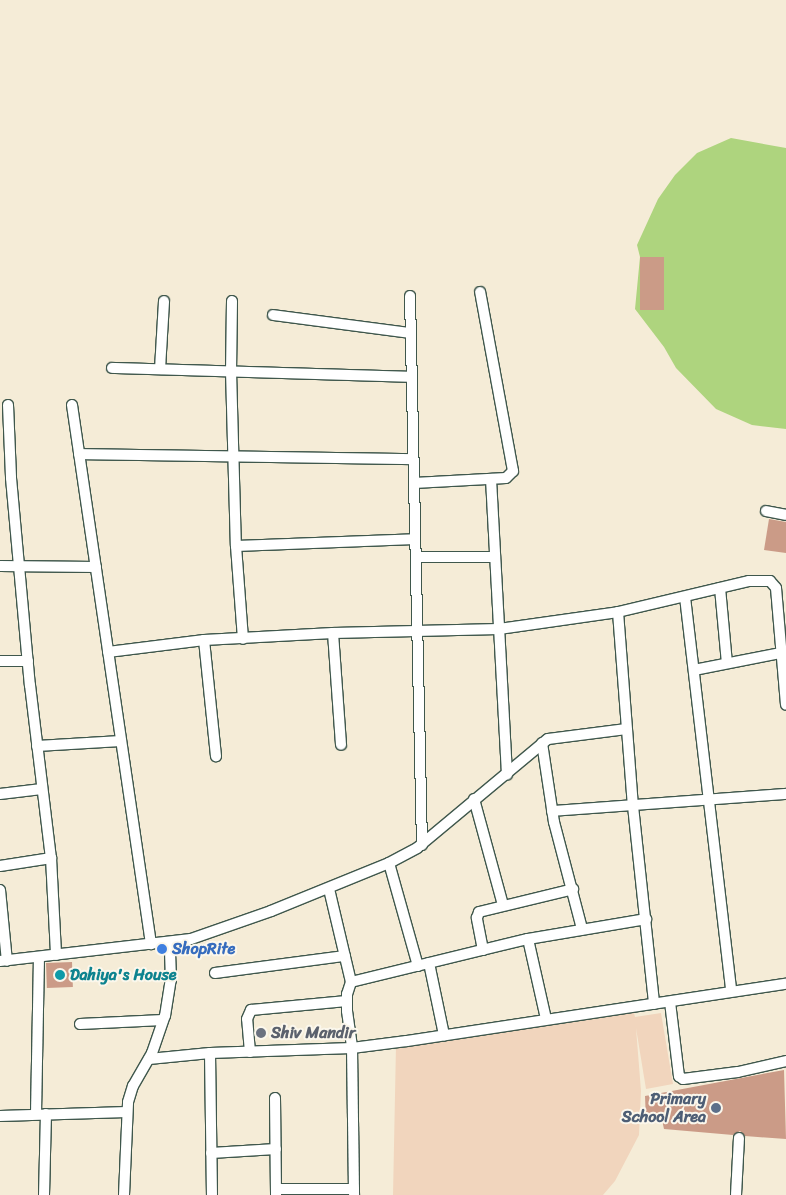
<!DOCTYPE html>
<html>
<head>
<meta charset="utf-8">
<style>
	body { margin:0 }
	#map { position:relative; width:786px; height:1195px; overflow:hidden; background:#f5ecd7; font-family:Sriracha,sans-serif }
	div>[style] { position:absolute }
	.built>* { inset:0; background:#f1d5bd }
	.green>* { inset:0; background:#aed47e }
	.building>* { inset:0; background:#cb9b87; transform-origin:0 0 }
	.roads { filter:drop-shadow(1px 0 #3f574c) drop-shadow(-1px 0 #3f574c) drop-shadow(0 1px #3f574c) drop-shadow(0 -1px #3f574c) }
	.street>* { height:10px; margin:-5px; padding:0 5px; transform-origin:5px; border-radius:5px; background:#fff }
	.dots>* { width:14px; height:14px; translate:-50% -50%; box-sizing:border-box; border:2px solid #fbf7ec; border-radius:50% }
	span { translate:-50% -50%; white-space:nowrap; text-align:center; line-height:1.15; -webkit-text-stroke:4px #fbf7ec; paint-order:stroke }
	.shop-label { font-size:16px; color:#366cbe; font-weight:700 }
	.left { translate:0 -50%; text-align:left }
	.culture-label { font-size:16px; color:#0d838f; font-weight:700 }
	.worship-label { font-size:16px; color:#5b616d; font-weight:700 }
	.service-label { font-size:16px; color:#4e5e75; font-weight:700 }
	.right { translate:-100% -50%; text-align:right }
</style>
</head>
<body>
<div id="map">
	<div class="built">
		<div style="clip-path:polygon(634px 1013px,635px 1017px,661px 1013px,673px 1084px,646px 1089px,636px 1028px,641px 1091px,639px 1135px,615px 1181px,603px 1195px,393px 1195px,396px 1045px,435px 1037px)"></div>
	</div>
	<div class="green">
		<div style="clip-path:polygon(731px 138px,786px 148px,786px 429px,752px 425px,716px 409px,676px 368px,664px 347px,635px 309px,640px 257px,637px 245px,658px 199px,675px 175px,697px 153px)"></div>
	</div>
	<div class="building">
		<div style="left:640px;top:257px;width:24px;height:53px"></div>
		<div style="clip-path:polygon(769px 519px,786px 522px,786px 553px,764px 550px)"></div>
		<div style="left:72px;top:962px;width:25px;height:26px;rotate:88deg"></div>
		<div style="clip-path:polygon(784px 1070px,786px 1139px,745px 1136px,740px 1131px,733px 1135px,664px 1129px,662px 1120px,646px 1121px,645px 1096px)"></div>
	</div>
	<div class="roads">
		<div class="street">
			<div style="left:410px;top:296px;width:549px;rotate:88.75deg"></div>
			<div style="left:232px;top:301px;width:70px;rotate:90.8deg"></div>
			<div style="left:231px;top:371px;width:175px;rotate:88.4deg"></div>
			<div style="left:236px;top:546px;width:93px;rotate:85.7deg"></div>
			<div style="left:273px;top:315px;width:138px;rotate:7.5deg"></div>
			<div style="left:112px;top:368px;width:299px;rotate:1.7deg"></div>
			<div style="left:160px;top:369px;width:68px;rotate:-86.6deg"></div>
			<div style="left:8px;top:405px;width:73px;rotate:87.6deg"></div>
			<div style="left:11px;top:478px;width:208px;rotate:84.8deg"></div>
			<div style="left:30px;top:685px;width:174px;rotate:83.1deg"></div>
			<div style="left:51px;top:858px;width:97px;rotate:87deg"></div>
			<div style="left:72px;top:405px;width:545px;rotate:81.66deg"></div>
			<div style="left:79px;top:454px;width:334px;rotate:0.9deg"></div>
			<div style="left:491px;top:479px;width:296px;rotate:86.9deg"></div>
			<div style="left:414px;top:483px;width:92px;rotate:-3.1deg"></div>
			<div style="left:506px;top:478px;width:10px;rotate:-45deg"></div>
			<div style="left:513px;top:471px;width:182px;rotate:-100.4deg"></div>
			<div style="left:766px;top:511px;width:20px;rotate:11deg"></div>
			<div style="left:236px;top:546px;width:179px;rotate:-2.2deg"></div>
			<div style="left:416px;top:557px;width:79px"></div>
			<div style="left:0;top:566px;width:96px;rotate:0.6deg"></div>
			<div style="left:720px;top:588px;width:75px;rotate:84.7deg"></div>
			<div style="left:685px;top:597px;width:397px;rotate:83.3deg"></div>
			<div style="left:618px;top:612px;width:195px;rotate:85.6deg"></div>
			<div style="left:633px;top:806px;width:199px;rotate:83.9deg"></div>
			<div style="left:333px;top:633px;width:112px;rotate:85.9deg"></div>
			<div style="left:204px;top:640px;width:117px;rotate:84.1deg"></div>
			<div style="left:108px;top:652px;width:97px;rotate:-7.1deg"></div>
			<div style="left:204px;top:640px;width:129px;rotate:-3.1deg"></div>
			<div style="left:333px;top:633px;width:166px;rotate:-1.4deg"></div>
			<div style="left:499px;top:629px;width:120px;rotate:-8.1deg"></div>
			<div style="left:618px;top:612px;width:135px;rotate:-13.3deg"></div>
			<div style="left:749px;top:581px;width:21px"></div>
			<div style="left:770px;top:581px;width:9px;rotate:49deg"></div>
			<div style="left:776px;top:588px;width:117px;rotate:85.1deg"></div>
			<div style="left:0;top:661px;width:28px"></div>
			<div style="left:694px;top:670px;width:94px;rotate:-11.1deg"></div>
			<div style="left:542px;top:743px;width:80px;rotate:81.4deg"></div>
			<div style="left:554px;top:822px;width:111px;rotate:75.3deg"></div>
			<div style="left:37px;top:746px;width:84px;rotate:-3.4deg"></div>
			<div style="left:0;top:794px;width:42px;rotate:-6.8deg"></div>
			<div style="left:474px;top:799px;width:110px;rotate:74.7deg"></div>
			<div style="left:552px;top:811px;width:235px;rotate:-4.2deg"></div>
			<div style="left:389px;top:863px;width:107px;rotate:74.3deg"></div>
			<div style="left:0;top:866px;width:52px;rotate:-8.9deg"></div>
			<div style="left:329px;top:889px;width:96px;rotate:76.7deg"></div>
			<div style="left:351px;top:982px;width:13px;rotate:108deg"></div>
			<div style="left:347px;top:994px;width:17px;rotate:90deg"></div>
			<div style="left:347px;top:1011px;width:37px;rotate:82deg"></div>
			<div style="left:352px;top:1048px;width:147px;rotate:89.2deg"></div>
			<div style="left:0;top:890px;width:71px;rotate:84.4deg"></div>
			<div style="left:528px;top:939px;width:82px;rotate:77.3deg"></div>
			<div style="left:483px;top:950px;width:33px;rotate:-101deg"></div>
			<div style="left:477px;top:918px;width:6px;rotate:-72deg"></div>
			<div style="left:479px;top:912px;width:97px;rotate:-13.7deg"></div>
			<div style="left:0;top:961px;width:192px;rotate:-6.6deg"></div>
			<div style="left:191px;top:939px;width:85px;rotate:-19.3deg"></div>
			<div style="left:271px;top:911px;width:127px;rotate:-22.1deg"></div>
			<div style="left:389px;top:863px;width:32px;rotate:-28deg"></div>
			<div style="left:417px;top:848px;width:170px;rotate:-39.8deg"></div>
			<div style="left:548px;top:739px;width:79px;rotate:-7.3deg"></div>
			<div style="left:429px;top:963px;width:74px;rotate:78.2deg"></div>
			<div style="left:215px;top:973px;width:131px;rotate:-7.5deg"></div>
			<div style="left:351px;top:982px;width:182px;rotate:-13.7deg"></div>
			<div style="left:528px;top:939px;width:120px;rotate:-9.6deg"></div>
			<div style="left:670px;top:1002px;width:75px;rotate:83.1deg"></div>
			<div style="left:679px;top:1076px;width:5px;rotate:37deg"></div>
			<div style="left:683px;top:1079px;width:55px;rotate:-7.3deg"></div>
			<div style="left:738px;top:1072px;width:49px;rotate:-12.9deg"></div>
			<div style="left:80px;top:1024px;width:83px;rotate:-2.8deg"></div>
			<div style="left:250px;top:1052px;width:33px;rotate:-95deg"></div>
			<div style="left:247px;top:1019px;width:10px;rotate:-66deg"></div>
			<div style="left:251px;top:1010px;width:96px;rotate:-5.4deg"></div>
			<div style="left:210px;top:1053px;width:142px;rotate:89.2deg"></div>
			<div style="left:149px;top:1059px;width:61px;rotate:-5.6deg"></div>
			<div style="left:210px;top:1053px;width:142px;rotate:-2deg"></div>
			<div style="left:352px;top:1048px;width:55px;rotate:-7.3deg"></div>
			<div style="left:407px;top:1041px;width:383px;rotate:-8.6deg"></div>
			<div style="left:275px;top:1098px;width:97px;rotate:89.4deg"></div>
			<div style="left:36px;top:1113px;width:156px;rotate:-88.9deg"></div>
			<div style="left:0;top:1116px;width:127px;rotate:-1.8deg"></div>
			<div style="left:211px;top:1153px;width:65px;rotate:-3.5deg"></div>
			<div style="left:276px;top:1189px;width:78px"></div>
			<div style="left:44px;top:1195px;width:81px;rotate:-88.6deg"></div>
			<div style="left:124px;top:1195px;width:93px;rotate:-87.5deg"></div>
			<div style="left:128px;top:1102px;width:17px;rotate:-73deg"></div>
			<div style="left:133px;top:1086px;width:38px;rotate:-60deg"></div>
			<div style="left:152px;top:1053px;width:39px;rotate:-71deg"></div>
			<div style="left:165px;top:1016px;width:36px;rotate:-81deg"></div>
			<div style="left:171px;top:980px;width:38px;rotate:-92deg"></div>
			<div style="left:736px;top:1195px;width:57px;rotate:-87deg"></div>
		</div>
	</div>
	<div class="dots">
		<div style="left:162px;top:949px;background:#3f7fe0"></div>
		<div style="left:60px;top:975px;background:#0f9aa8"></div>
		<div style="left:261px;top:1033px;background:#6b7280"></div>
		<div style="left:716px;top:1108px;background:#5c6f8a"></div>
	</div>
	<div class="shop-label">
		<span class="left" style="left:172px;top:949px">ShopRite</span>
	</div>
	<div class="culture-label">
		<span class="left" style="left:70px;top:975px">Dahiya's House</span>
	</div>
	<div class="worship-label">
		<span class="left" style="left:271px;top:1033px">Shiv Mandir</span>
	</div>
	<div class="service-label">
		<span class="right" style="left:706px;top:1108px">Primary<br>School Area</span>
	</div>
</div>
</body>
</html>
